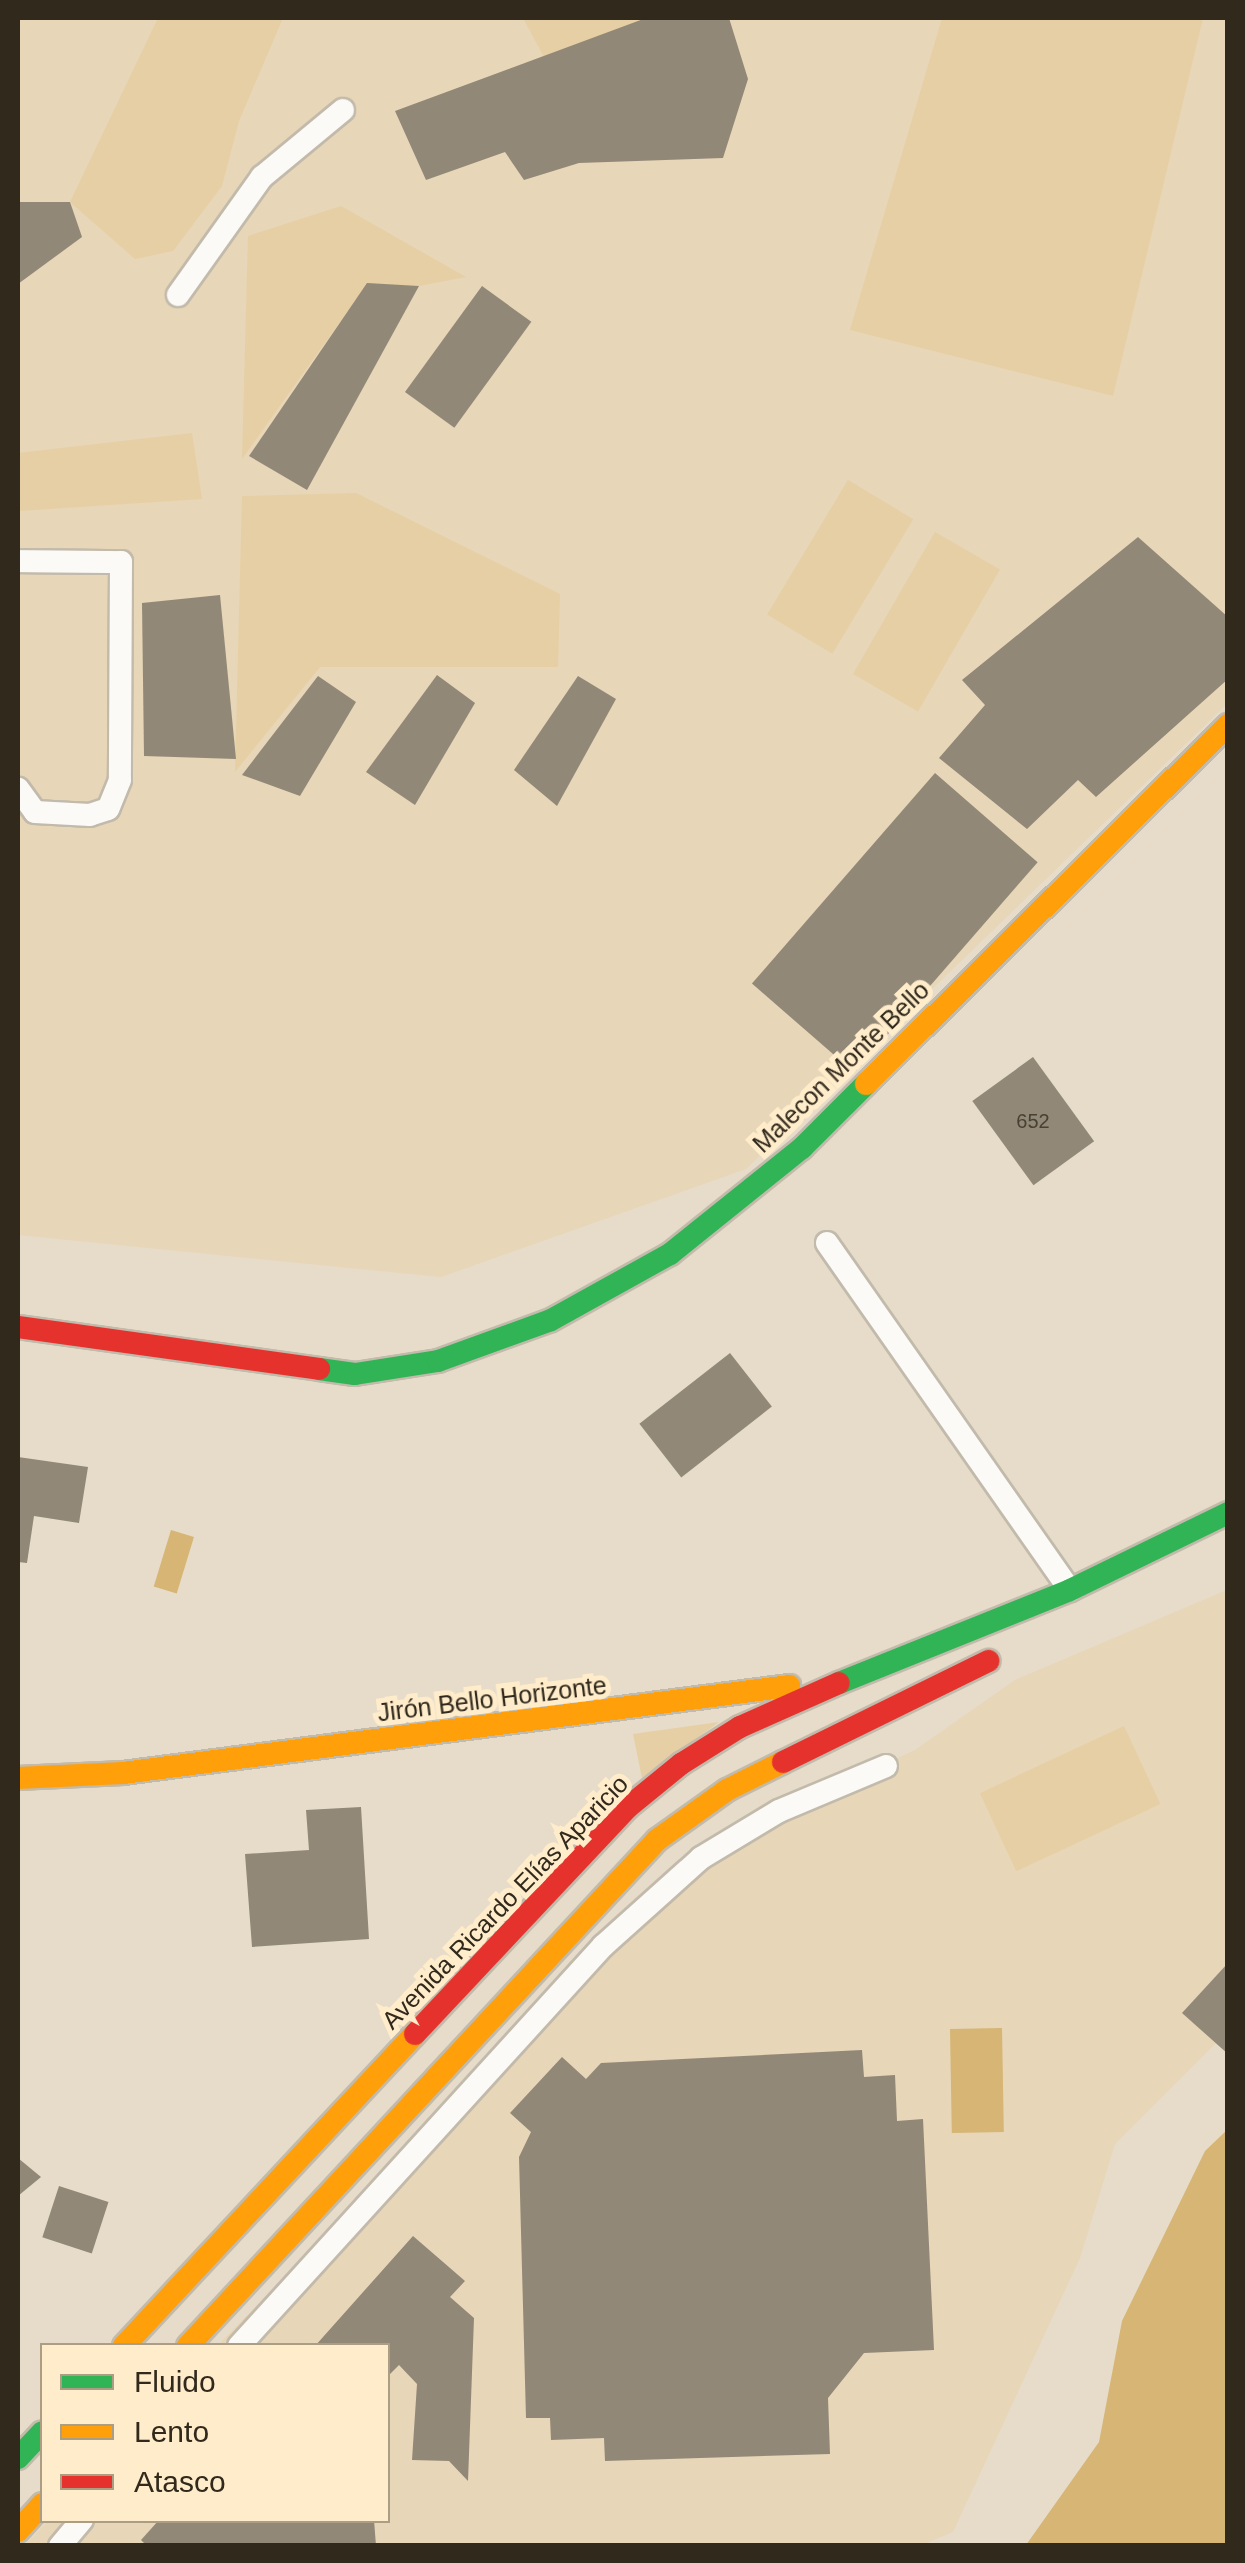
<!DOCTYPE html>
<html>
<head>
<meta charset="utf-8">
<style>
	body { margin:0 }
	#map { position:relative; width:1245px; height:2563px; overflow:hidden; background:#e6dcc9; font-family:Helvetica,sans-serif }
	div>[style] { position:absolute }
	.built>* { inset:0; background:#e7d6b7 }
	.green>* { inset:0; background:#e6cfa4; transform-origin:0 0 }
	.water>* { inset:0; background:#d6b575; transform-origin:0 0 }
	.building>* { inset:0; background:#918877; transform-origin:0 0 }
	.roads { filter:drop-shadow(2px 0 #c2baab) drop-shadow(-2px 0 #c2baab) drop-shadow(0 2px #c2baab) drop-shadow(0 -2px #c2baab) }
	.lane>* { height:22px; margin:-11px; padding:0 11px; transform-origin:11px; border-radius:11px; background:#fbfaf7 }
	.fast>* { height:22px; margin:-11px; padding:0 11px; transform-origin:11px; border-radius:11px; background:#30b455 }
	.slow>* { height:22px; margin:-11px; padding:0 11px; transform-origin:11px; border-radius:11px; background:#ff9f0a }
	.jam>* { height:22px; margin:-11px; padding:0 11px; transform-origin:11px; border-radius:11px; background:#e5322d }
	span { translate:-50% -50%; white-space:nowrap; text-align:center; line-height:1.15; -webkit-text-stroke:10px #ffecca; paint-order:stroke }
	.number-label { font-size:20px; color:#484133 }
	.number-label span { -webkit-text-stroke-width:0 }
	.street-label { font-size:25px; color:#30291c }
	.frame { position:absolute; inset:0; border:20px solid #30291c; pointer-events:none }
	.legend { position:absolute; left:40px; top:2343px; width:350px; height:180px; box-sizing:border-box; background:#ffecca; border:2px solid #ac9e84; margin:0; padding:12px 18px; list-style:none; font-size:30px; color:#30291c }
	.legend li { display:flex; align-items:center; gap:20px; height:50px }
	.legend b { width:50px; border:2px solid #ac9e84 }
</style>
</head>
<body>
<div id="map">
	<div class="built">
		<div style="clip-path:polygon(18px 18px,1227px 18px,1227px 704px,746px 1169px,441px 1277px,18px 1235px)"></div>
		<div style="clip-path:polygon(1227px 1590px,1227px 2032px,1115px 2144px,1080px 2258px,953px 2532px,919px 2546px,24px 2546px,48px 2521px,388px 2520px,388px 2346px,218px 2345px,624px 1928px,814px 1797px,915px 1750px,1015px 1680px)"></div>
	</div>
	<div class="green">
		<div style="clip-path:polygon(158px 18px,283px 18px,239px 121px,222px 186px,173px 251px,135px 259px,70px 202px)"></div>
		<div style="clip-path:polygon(523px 18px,646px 18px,545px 59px)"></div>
		<div style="clip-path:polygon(942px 18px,1203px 18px,1113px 396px,850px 330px)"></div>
		<div style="clip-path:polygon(341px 206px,466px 277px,419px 286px,367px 284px,242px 459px,248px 236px)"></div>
		<div style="clip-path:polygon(192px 433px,202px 499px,18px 511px,18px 453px)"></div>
		<div style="left:848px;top:480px;width:76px;height:157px;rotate:31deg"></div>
		<div style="clip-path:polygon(356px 493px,560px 594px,558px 667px,320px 667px,235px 772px,242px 496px)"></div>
		<div style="left:935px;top:532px;width:75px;height:164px;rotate:30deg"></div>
		<div style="clip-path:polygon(719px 1722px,642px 1778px,633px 1734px)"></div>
		<div style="left:1124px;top:1726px;width:86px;height:159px;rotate:65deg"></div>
	</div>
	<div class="water">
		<div style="left:171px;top:1530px;width:24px;height:59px;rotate:17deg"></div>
		<div style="left:1002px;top:2028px;width:104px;height:52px;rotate:89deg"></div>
		<div style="clip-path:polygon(1227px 2130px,1227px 2545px,1026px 2545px,1099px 2442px,1122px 2321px,1205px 2151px)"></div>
	</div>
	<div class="building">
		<div style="clip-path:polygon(646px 18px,729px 18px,748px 79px,723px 158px,579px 163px,524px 180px,505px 152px,426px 180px,395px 111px)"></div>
		<div style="clip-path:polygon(18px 202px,70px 202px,82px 237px,18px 284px)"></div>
		<div style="clip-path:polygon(367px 283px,419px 286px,307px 490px,249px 456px)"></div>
		<div style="left:482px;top:286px;width:61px;height:131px;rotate:36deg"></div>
		<div style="clip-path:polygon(1138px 537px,1228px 617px,1228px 679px,1096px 797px,1078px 780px,1027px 829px,939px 758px,985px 705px,962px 680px)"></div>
		<div style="clip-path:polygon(220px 595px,236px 759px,144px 756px,142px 603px)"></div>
		<div style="clip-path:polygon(437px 675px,475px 703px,415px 805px,366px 772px)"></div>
		<div style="clip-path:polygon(318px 676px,356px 702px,300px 796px,242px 775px)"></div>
		<div style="clip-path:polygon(578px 676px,616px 699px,557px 806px,514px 770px)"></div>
		<div style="left:935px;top:773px;width:136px;height:279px;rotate:41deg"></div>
		<div style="left:1033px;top:1057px;width:104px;height:75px;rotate:54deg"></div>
		<div style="left:730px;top:1353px;width:68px;height:115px;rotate:52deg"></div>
		<div style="clip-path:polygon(18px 1457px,88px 1467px,79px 1523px,34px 1516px,27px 1563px,18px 1562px)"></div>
		<div style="clip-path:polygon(361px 1807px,369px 1939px,252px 1947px,245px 1854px,309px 1850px,306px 1810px)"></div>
		<div style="clip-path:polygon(1228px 1963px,1228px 2054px,1182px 2013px)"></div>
		<div style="clip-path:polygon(862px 2050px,864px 2077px,895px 2075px,897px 2121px,923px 2119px,934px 2350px,864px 2353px,828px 2398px,830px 2454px,605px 2461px,604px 2438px,551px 2440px,550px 2418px,526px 2418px,519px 2157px,531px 2132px,510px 2113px,562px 2057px,586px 2079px,601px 2063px)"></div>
		<div style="clip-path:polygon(18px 2158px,41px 2177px,18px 2196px)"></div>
		<div style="left:59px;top:2186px;width:52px;height:54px;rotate:18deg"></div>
		<div style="clip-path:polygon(413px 2236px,465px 2281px,450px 2297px,474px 2318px,468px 2481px,449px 2461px,412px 2460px,417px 2384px,399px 2365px,388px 2376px,388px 2346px,315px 2346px)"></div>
		<div style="clip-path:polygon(159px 2520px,374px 2520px,376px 2546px,147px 2546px,141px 2540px)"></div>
	</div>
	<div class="roads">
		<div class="lane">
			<div style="left:178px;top:295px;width:145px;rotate:-54.6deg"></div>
			<div style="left:262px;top:177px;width:105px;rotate:-39.6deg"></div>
			<div style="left:18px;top:561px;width:103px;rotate:0.6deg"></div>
			<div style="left:121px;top:562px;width:218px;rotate:90.3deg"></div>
			<div style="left:120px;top:780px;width:31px;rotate:112deg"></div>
			<div style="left:108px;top:809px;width:19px;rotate:162deg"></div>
			<div style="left:90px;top:815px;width:55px;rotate:-176.9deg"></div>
			<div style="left:35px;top:812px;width:29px;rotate:-126deg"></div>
			<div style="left:827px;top:1243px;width:424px;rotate:55deg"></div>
			<div style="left:239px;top:2346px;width:541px;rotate:-47.7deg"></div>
			<div style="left:603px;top:1946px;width:132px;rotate:-41.9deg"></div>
			<div style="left:701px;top:1858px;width:91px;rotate:-31.1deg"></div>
			<div style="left:779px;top:1811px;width:116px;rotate:-22.8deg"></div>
			<div style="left:60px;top:2546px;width:34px;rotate:-50deg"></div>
		</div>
		<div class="fast">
			<div style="left:319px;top:1369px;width:36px;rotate:8deg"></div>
			<div style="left:355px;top:1374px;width:84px;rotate:-8.9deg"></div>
			<div style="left:438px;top:1361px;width:120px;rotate:-19.9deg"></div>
			<div style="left:551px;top:1320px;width:136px;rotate:-29deg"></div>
			<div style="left:670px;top:1254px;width:169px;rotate:-38.8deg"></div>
			<div style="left:802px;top:1148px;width:91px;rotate:-45deg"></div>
			<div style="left:839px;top:1683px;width:249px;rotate:-21.9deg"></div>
			<div style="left:1070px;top:1590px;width:176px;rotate:-26deg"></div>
			<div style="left:18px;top:2458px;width:35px;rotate:-47deg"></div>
		</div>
		<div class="slow">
			<div style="left:866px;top:1084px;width:510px;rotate:-44.76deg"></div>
			<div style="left:18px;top:1778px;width:105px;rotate:-2.7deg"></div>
			<div style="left:123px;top:1773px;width:672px;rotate:-7.44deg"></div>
			<div style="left:124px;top:2346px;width:427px;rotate:-47deg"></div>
			<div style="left:188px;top:2346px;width:690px;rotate:-47.17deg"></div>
			<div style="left:657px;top:1840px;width:86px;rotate:-35.5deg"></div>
			<div style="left:727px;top:1790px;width:63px;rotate:-26.6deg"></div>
			<div style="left:18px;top:2531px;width:36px;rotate:-48deg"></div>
		</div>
		<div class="jam">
			<div style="left:18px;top:1327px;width:304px;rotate:7.9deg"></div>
			<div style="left:783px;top:1762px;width:229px;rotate:-26.2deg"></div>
			<div style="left:415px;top:2034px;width:310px;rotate:-46.8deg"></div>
			<div style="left:627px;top:1808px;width:70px;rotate:-39.2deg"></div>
			<div style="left:681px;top:1764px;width:70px;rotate:-32.1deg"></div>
			<div style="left:740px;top:1727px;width:108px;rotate:-24deg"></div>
		</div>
	</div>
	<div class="number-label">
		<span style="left:1033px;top:1121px">652</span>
	</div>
	<div class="street-label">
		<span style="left:841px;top:1067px;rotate:-44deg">Malecon Monte Bello</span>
		<span style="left:492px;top:1699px;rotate:-7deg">Jirón Bello Horizonte</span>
		<span style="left:505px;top:1902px;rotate:-46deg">Avenida Ricardo Elías Aparicio</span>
	</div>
	<div class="frame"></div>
	<ul class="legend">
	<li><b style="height:12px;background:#30b455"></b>Fluido</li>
	<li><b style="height:12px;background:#ff9f0a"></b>Lento</li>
	<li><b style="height:12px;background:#e5322d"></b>Atasco</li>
	</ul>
</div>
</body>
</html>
